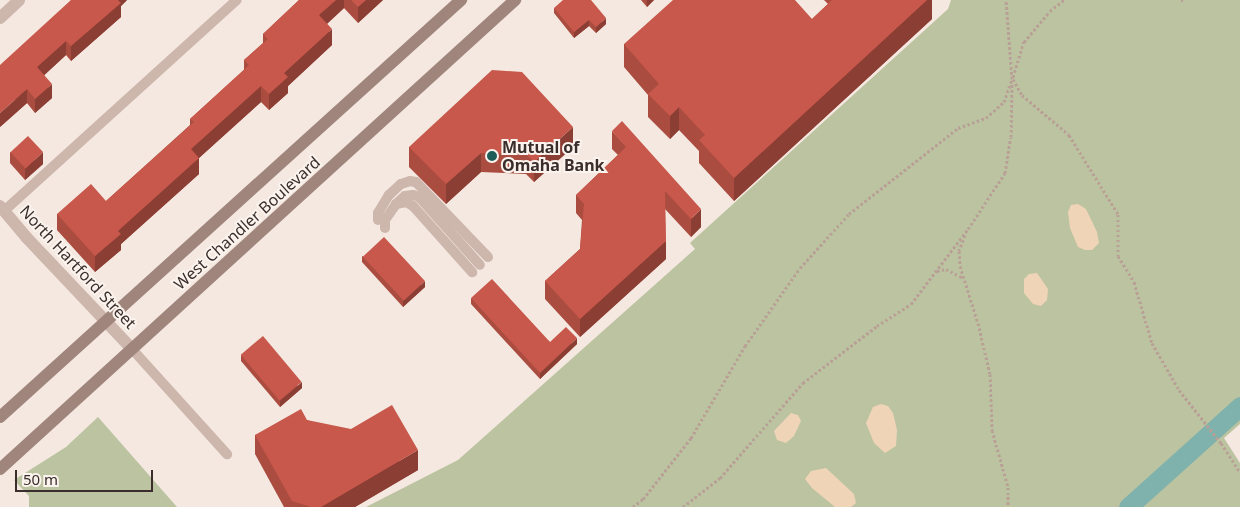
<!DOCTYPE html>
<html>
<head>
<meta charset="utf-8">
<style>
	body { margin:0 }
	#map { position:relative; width:1240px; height:507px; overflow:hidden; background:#f4e8e0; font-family:"Noto Sans",sans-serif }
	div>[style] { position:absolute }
	.green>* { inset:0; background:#bcc3a0 }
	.sand>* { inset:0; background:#efd4b7 }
	.canal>* { height:19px; margin:-9.5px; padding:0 9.5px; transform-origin:9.5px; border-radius:9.5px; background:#7fb1ad }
	.path>* { height:3px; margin-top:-1.5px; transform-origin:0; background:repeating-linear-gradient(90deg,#b8a096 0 2.5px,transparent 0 5px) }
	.service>* { height:10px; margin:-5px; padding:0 5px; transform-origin:5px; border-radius:5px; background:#cdb6ac }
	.minor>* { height:12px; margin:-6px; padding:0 6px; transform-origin:6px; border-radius:6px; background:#cdb6ac }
	.tertiary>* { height:12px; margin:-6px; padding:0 6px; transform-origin:6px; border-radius:6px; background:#cdb6ac }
	.secondary>* { height:12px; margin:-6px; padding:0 6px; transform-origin:6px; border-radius:6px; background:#a0857d }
	.wall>* { inset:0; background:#ab4c40 }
	.shaded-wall>* { inset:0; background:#8b3e34 }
	.building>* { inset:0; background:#c7584b; transform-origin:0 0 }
	.dots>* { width:14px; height:14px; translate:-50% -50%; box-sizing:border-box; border:2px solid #fbf3ed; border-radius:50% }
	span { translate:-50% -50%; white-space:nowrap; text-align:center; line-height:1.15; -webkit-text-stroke:4px #fbf3ed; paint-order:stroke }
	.poi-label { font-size:16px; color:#3a2d2b; font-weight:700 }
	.left { translate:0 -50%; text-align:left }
	.street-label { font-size:16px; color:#3a2d2b }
	.scale { position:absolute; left:15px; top:470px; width:138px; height:22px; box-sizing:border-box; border:2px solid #3a2d2b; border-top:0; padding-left:6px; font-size:15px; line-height:18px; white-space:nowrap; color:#3a2d2b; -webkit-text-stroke:4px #fbf3ed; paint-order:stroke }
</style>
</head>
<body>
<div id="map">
	<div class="green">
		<div style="clip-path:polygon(951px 0,1240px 0,1240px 424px,1224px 438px,1240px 463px,1240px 507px,366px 507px,458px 460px,695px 249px,690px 243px,948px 9px)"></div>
		<div style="clip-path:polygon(98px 417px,177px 507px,29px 507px,29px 496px,14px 480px,66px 447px)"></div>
	</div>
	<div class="sand">
		<div style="clip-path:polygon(1078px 204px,1086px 209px,1097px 232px,1099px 243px,1092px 250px,1085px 250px,1078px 247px,1070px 228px,1068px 212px,1071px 205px)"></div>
		<div style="clip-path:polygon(1037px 273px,1048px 289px,1047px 300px,1041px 306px,1033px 304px,1024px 293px,1024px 279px,1029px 274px)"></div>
		<div style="clip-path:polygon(881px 404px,888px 406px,893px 413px,897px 430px,896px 446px,885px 453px,874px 443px,866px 423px,873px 407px)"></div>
		<div style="clip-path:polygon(791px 413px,798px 415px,801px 421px,794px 436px,786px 443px,777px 440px,774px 431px)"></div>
		<div style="clip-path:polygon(826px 468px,854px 494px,856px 503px,851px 507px,835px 507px,812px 488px,805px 479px,811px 471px)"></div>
	</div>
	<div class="canal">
		<div style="left:1128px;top:507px;width:151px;rotate:-42deg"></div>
	</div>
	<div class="path">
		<div style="left:1181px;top:0;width:4px"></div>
		<div style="left:1013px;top:77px;width:37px;rotate:-73deg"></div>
		<div style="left:1024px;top:42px;width:40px;rotate:-50deg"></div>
		<div style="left:1050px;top:11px;width:18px;rotate:-38deg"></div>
		<div style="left:1013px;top:79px;width:18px;rotate:61deg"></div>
		<div style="left:1022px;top:95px;width:62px;rotate:40.4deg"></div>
		<div style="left:1069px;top:135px;width:93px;rotate:58.2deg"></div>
		<div style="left:1118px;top:214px;width:42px;rotate:90deg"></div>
		<div style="left:1118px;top:256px;width:31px;rotate:58deg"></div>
		<div style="left:1134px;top:282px;width:64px;rotate:73.6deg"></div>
		<div style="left:1152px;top:343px;width:54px;rotate:60.1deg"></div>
		<div style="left:1179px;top:390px;width:68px;rotate:51.6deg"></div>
		<div style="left:1221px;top:443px;width:35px;rotate:57deg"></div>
		<div style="left:965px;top:235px;width:17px;rotate:111deg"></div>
		<div style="left:959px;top:251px;width:15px;rotate:86deg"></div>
		<div style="left:960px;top:266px;width:60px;rotate:72.5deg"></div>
		<div style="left:978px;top:323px;width:52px;rotate:76.8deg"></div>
		<div style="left:990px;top:374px;width:56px;rotate:88deg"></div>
		<div style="left:992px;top:430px;width:59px;rotate:74.3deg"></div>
		<div style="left:1008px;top:487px;width:20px;rotate:90deg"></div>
		<div style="left:937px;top:271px;width:9px;rotate:-13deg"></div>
		<div style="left:946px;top:269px;width:19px;rotate:28deg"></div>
		<div style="left:633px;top:507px;width:13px;rotate:-39deg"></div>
		<div style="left:643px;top:499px;width:78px;rotate:-51.8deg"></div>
		<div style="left:691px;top:438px;width:107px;rotate:-59.6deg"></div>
		<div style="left:745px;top:346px;width:95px;rotate:-54.8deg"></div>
		<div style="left:800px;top:268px;width:73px;rotate:-47.8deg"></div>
		<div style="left:849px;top:214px;width:139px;rotate:-38.3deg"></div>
		<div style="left:958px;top:128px;width:30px;rotate:-20deg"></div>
		<div style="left:986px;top:118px;width:24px;rotate:-42deg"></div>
		<div style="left:1004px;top:102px;width:24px;rotate:-71deg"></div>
		<div style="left:1012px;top:79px;width:79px;rotate:-94.3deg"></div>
		<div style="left:683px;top:507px;width:47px;rotate:-38.1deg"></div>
		<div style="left:720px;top:478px;width:126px;rotate:-48.9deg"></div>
		<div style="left:803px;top:383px;width:93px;rotate:-37.6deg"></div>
		<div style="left:877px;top:326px;width:40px;rotate:-32.9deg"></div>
		<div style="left:911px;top:304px;width:94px;rotate:-52.8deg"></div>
		<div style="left:968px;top:229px;width:67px;rotate:-56.5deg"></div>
		<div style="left:1005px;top:173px;width:36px;rotate:-81deg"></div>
		<div style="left:1011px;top:137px;width:54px;rotate:-88.9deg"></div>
	</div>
	<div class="service">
		<div style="left:396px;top:204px;width:10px;rotate:-11deg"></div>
		<div style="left:406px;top:202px;width:8px;rotate:30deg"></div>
		<div style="left:413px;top:206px;width:89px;rotate:48.2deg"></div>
		<div style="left:4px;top:211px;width:314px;rotate:-42.2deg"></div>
		<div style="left:378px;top:220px;width:7px;rotate:-90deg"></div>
		<div style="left:378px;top:213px;width:21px;rotate:-59deg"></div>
		<div style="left:389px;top:195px;width:16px;rotate:-43deg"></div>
		<div style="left:401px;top:184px;width:9px;rotate:-18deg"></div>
		<div style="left:410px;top:181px;width:6px;rotate:9deg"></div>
		<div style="left:416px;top:182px;width:104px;rotate:46.2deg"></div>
		<div style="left:385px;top:228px;width:8px;rotate:-90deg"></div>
		<div style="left:385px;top:220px;width:19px;rotate:-55deg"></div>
		<div style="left:396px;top:204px;width:12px;rotate:-42deg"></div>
		<div style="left:405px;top:196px;width:8px;rotate:-7deg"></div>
		<div style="left:413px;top:195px;width:6px;rotate:18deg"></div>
		<div style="left:419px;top:197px;width:91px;rotate:48.1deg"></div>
		<div style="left:132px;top:349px;width:142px;rotate:47.9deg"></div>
	</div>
	<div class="minor">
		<div style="left:0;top:18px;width:26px;rotate:-43deg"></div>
	</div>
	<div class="tertiary">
		<div style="left:0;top:206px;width:42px;rotate:49.8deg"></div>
		<div style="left:27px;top:238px;width:153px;rotate:46.6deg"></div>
	</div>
	<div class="secondary">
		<div style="left:0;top:417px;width:622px;rotate:-42.13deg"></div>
		<div style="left:0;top:469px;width:697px;rotate:-42.32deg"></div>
	</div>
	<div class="wall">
		<div style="clip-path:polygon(71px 0,127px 0,121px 6px,121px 17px,71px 61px,66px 55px,44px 75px,52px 98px,35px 113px,27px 103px,0 127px)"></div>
		<div style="clip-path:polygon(299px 0,383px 0,358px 23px,344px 8px,327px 24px,332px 45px,288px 86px,288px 93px,269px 110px,261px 102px,199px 158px,199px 174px,121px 244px,121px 250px,95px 272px,57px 230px,57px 214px,106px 201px,190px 125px,190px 119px,244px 70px,244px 60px,263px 43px,263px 34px)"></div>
		<div style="clip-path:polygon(641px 0,654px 0,647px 7px)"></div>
		<div style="clip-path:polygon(824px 0,932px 0,932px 19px,734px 201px,699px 163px,699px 151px,679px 130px,670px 139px,648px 117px,648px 95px,624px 67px,624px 44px,812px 19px,828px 4px)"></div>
		<div style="clip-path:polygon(554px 8px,606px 24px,596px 33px,589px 26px,574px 38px,554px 13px)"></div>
		<div style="clip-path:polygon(612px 131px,701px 227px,691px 237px,665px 209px,666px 259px,580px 337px,545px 299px,545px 281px,580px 249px,582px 220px,576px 213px,576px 195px,618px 155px,612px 149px)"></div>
		<div style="clip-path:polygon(409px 147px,573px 147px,534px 182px,526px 174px,481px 172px,446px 204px,409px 167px)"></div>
		<div style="clip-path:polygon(10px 152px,43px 164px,25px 180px,10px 163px)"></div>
		<div style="clip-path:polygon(362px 256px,425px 287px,403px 307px,362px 262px)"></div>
		<div style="clip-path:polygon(471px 298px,550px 342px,577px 344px,540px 379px,471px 304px)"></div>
		<div style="clip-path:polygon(241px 355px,302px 388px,280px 407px,241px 361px)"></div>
		<div style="clip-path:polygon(307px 420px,418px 470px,355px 507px,284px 507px,255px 454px,255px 435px)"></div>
	</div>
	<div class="shaded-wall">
		<div style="clip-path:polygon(115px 0,127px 0,121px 6px,121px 17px,71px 61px,71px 46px)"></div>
		<div style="clip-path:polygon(336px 0,344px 0,344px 8px,319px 31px,319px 15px)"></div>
		<div style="clip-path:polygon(366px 0,383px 0,358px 23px,358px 7px)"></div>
		<div style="clip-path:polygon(647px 0,654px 0,647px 7px)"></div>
		<div style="clip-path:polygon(927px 0,932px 0,932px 19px,734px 201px,734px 178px)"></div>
		<div style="clip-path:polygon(606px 18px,606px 24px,596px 33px,596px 27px)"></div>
		<div style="clip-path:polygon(589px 20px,589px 26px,574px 38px,574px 32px)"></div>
		<div style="clip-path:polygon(332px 29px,332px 45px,288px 86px,288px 93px,269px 110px,269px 94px,284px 73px)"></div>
		<div style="clip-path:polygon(66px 41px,66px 55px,37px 82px,37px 67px)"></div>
		<div style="clip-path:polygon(52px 84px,52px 98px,35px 113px,35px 99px)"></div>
		<div style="clip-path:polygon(261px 86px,261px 102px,199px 158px,199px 174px,121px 244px,121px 250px,95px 272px,95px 256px,118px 231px,191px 149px)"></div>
		<div style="clip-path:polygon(27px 89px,27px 103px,0 127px,0 113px)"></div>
		<div style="clip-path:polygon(679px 107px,679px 130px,670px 139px,670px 116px)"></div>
		<div style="clip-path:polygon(573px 127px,573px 147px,534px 182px,534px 162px)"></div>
		<div style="clip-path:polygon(43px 152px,43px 164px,25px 180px,25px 169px)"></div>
		<div style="clip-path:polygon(481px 153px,481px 172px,446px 204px,446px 184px)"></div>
		<div style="clip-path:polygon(701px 209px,701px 227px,691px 237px,691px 219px)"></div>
		<div style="clip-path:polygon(666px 241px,666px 259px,580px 337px,580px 319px)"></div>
		<div style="clip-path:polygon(425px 281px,425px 287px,403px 307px,403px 301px)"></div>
		<div style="clip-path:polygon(577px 338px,577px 344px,540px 379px,540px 373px)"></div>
		<div style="clip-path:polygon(302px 382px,302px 388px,280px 407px,280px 401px)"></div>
		<div style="clip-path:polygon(418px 450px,418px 470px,355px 507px,321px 507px)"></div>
	</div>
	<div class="building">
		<div style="clip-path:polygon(71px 0,118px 0,121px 3px,71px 46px,66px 41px,37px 67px,52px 84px,35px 99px,27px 89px,0 113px,0 65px)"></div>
		<div style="clip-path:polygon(299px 0,336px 0,319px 15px,332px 29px,284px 73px,288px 77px,269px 94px,261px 86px,191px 149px,199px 158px,118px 231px,121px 234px,95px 256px,57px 214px,91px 184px,106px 201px,194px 122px,190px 119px,249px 65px,244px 60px,268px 39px,263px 34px)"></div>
		<div style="clip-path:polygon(351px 0,366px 0,358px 7px)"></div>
		<div style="clip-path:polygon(563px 0,591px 0,606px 18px,596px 27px,589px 20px,574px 32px,554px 8px)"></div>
		<div style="clip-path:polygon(673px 0,795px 0,812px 19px,832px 0,927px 0,734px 178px,699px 140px,705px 135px,679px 107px,670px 116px,648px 94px,659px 84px,624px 44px)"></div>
		<div style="clip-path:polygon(492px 70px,522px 72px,573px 127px,534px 162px,526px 154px,481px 153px,446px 184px,409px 147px)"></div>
		<div style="clip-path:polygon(622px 121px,701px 209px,691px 219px,665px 191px,666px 241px,580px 319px,545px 281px,580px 249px,584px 204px,576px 195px,626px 147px,612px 131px)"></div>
		<div style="left:28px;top:136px;width:22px;height:24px;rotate:47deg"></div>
		<div style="left:384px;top:237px;width:60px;height:29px;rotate:47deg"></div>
		<div style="clip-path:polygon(492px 279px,550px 342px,566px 327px,577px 338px,540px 373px,471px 298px)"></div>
		<div style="left:263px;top:336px;width:60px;height:29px;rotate:50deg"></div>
		<div style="clip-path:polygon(392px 405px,418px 450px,321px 507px,311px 507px,292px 501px,255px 435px,301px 409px,307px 420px,351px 429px)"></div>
	</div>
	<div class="dots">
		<div style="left:492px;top:156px;background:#1f5d59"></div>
	</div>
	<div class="poi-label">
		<span class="left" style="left:502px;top:156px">Mutual of<br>Omaha Bank</span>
	</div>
	<div class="street-label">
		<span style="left:247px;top:223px;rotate:-42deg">West Chandler Boulevard</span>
		<span style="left:78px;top:267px;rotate:47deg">North Hartford Street</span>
	</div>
	<div class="scale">50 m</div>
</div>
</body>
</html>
